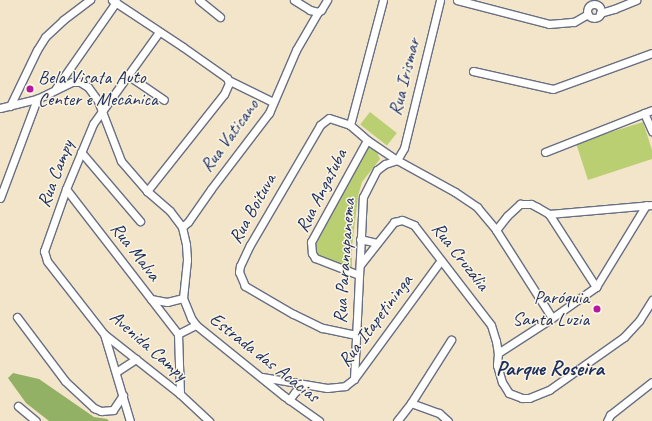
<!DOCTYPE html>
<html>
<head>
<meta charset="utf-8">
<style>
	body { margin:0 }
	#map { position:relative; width:652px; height:421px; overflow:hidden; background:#f3e5c9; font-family:Caveat,sans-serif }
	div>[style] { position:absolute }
	.green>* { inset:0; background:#bace72; transform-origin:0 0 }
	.forest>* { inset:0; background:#93b164 }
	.roads { filter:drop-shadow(1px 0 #676f83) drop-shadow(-1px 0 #676f83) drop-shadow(0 1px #676f83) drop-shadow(0 -1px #676f83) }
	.minor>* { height:7px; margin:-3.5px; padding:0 3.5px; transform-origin:3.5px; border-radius:3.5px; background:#fff }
	.minor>.ring { margin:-3.5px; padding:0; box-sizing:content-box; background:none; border:7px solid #fff; border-radius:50% }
	.dots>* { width:11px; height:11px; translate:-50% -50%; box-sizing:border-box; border:2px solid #fcf5e5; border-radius:50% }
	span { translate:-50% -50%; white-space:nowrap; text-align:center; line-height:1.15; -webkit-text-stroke:3px #fcf5e5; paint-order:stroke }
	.street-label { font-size:19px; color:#1b2f5e }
	.poi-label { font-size:19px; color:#1b2f5e }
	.left { translate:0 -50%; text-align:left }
	.right { translate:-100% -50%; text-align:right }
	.quarter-label { font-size:21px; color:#1b2f5e; font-weight:700 }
</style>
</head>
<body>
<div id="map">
	<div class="green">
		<div style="left:370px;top:112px;width:34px;height:16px;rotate:38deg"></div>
		<div style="clip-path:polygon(643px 122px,652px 150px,652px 159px,588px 180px,576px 143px)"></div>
		<div style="clip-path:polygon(368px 147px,376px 150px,380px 159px,362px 182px,358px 196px,352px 247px,352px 269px,315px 254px,314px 249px,327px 219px)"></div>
	</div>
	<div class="forest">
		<div style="clip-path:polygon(13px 373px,39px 379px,94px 417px,107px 419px,109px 421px,49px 421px,26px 403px,8px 378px)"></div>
	</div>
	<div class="roads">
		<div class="minor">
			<div style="left:112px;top:0;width:85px;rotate:33.5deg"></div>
			<div style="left:183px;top:47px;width:54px;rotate:35.2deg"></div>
			<div style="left:227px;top:78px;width:5px;rotate:68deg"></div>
			<div style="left:229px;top:83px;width:12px;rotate:114deg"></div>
			<div style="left:224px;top:94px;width:124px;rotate:128.4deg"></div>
			<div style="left:199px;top:0;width:27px;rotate:39deg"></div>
			<div style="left:294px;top:0;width:19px;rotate:32deg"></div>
			<div style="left:310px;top:10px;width:8px;rotate:14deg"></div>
			<div style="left:318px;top:12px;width:4px;rotate:-34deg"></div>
			<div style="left:321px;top:10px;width:12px;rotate:-59deg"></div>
			<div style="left:457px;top:0;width:95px;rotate:14.6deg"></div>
			<div style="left:549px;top:24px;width:25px;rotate:-5deg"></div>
			<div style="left:574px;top:22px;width:16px;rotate:-30deg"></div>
			<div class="ring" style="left:587px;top:4px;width:7px;height:7px"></div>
			<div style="left:600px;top:13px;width:15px;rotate:-16deg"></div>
			<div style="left:614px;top:9px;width:24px;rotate:-22deg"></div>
			<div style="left:159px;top:32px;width:113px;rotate:125.7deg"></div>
			<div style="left:93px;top:124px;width:70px;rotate:112.6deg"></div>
			<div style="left:66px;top:189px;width:66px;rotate:109.5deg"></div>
			<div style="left:44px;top:251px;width:10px;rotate:73deg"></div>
			<div style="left:47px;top:261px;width:93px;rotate:52deg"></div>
			<div style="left:104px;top:334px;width:97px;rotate:38.3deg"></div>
			<div style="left:180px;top:394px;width:40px;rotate:43deg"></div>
			<div style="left:473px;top:71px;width:82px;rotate:12.7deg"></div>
			<div style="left:553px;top:89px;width:105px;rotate:-20deg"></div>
			<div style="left:129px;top:76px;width:42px;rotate:34.4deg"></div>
			<div style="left:228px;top:80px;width:50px;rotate:26.1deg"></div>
			<div style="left:56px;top:88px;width:105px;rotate:-55.1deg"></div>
			<div style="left:10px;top:106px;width:62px;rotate:-64.3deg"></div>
			<div style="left:37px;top:50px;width:15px;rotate:-58deg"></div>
			<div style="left:45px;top:37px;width:25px;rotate:-43deg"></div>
			<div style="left:63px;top:20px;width:34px;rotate:-37deg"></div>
			<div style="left:0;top:108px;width:38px;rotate:-14deg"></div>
			<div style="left:37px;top:99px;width:39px;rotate:-26deg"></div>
			<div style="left:72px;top:82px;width:8px"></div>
			<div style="left:80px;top:82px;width:9px;rotate:32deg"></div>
			<div style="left:88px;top:87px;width:17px;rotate:54deg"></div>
			<div style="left:98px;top:101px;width:64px;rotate:69deg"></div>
			<div style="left:121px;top:161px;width:40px;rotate:49deg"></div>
			<div style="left:147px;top:191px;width:30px;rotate:41deg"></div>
			<div style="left:170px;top:211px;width:20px;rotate:53deg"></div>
			<div style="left:182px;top:227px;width:18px;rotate:77deg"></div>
			<div style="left:186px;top:245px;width:15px;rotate:86deg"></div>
			<div style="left:187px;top:260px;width:38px;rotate:96deg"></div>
			<div style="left:183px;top:298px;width:22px;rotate:68deg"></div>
			<div style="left:191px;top:318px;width:9px;rotate:54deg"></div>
			<div style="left:196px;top:325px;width:113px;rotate:38.9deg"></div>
			<div style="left:284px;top:396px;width:43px;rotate:35.5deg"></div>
			<div style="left:644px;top:113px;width:20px;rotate:66deg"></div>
			<div style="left:350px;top:125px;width:129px;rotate:-75.2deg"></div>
			<div style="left:81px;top:152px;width:91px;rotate:49.5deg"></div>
			<div style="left:545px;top:152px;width:115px;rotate:-21.4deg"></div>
			<div style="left:397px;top:160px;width:14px;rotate:-60deg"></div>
			<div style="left:404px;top:148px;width:152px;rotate:-76.3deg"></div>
			<div style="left:66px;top:189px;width:183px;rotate:52.3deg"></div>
			<div style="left:0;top:198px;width:106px;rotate:-69.5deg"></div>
			<div style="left:549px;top:214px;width:103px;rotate:-5deg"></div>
			<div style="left:182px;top:227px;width:8px;rotate:-40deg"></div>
			<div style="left:188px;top:222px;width:40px;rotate:-55.1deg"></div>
			<div style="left:211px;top:189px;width:96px;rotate:-52.7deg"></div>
			<div style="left:269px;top:113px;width:69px;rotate:-66.8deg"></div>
			<div style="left:296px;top:50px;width:44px;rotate:-59.9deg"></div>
			<div style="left:496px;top:230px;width:18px;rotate:-52deg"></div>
			<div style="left:507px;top:216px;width:18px;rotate:-43deg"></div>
			<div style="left:520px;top:204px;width:11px"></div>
			<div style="left:531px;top:204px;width:7px;rotate:27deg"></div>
			<div style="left:537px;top:207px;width:14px;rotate:30deg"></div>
			<div style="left:549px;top:214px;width:87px;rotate:57.2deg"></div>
			<div style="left:360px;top:239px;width:17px;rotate:13deg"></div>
			<div style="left:360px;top:265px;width:55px;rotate:-51.7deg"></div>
			<div style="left:394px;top:222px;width:8px;rotate:-14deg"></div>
			<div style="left:402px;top:220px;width:13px;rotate:23deg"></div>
			<div style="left:414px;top:225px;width:126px;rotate:52.4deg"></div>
			<div style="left:491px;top:325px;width:17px;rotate:73deg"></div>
			<div style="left:496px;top:341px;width:12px;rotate:81deg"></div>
			<div style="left:498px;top:353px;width:12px;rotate:95deg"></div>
			<div style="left:497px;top:365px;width:18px;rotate:74deg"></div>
			<div style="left:502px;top:382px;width:13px;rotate:58deg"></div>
			<div style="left:509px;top:393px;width:14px;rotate:21deg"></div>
			<div style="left:522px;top:398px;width:7px"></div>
			<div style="left:529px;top:398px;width:22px;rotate:-22deg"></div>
			<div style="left:549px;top:390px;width:92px;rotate:-35.2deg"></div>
			<div style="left:624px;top:337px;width:22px;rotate:-47deg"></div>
			<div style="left:639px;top:321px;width:25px;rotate:-58deg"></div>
			<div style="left:359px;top:275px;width:47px;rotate:-158.9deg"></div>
			<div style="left:315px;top:258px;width:6px;rotate:-121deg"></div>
			<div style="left:312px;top:253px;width:11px;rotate:-95deg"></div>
			<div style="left:311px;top:242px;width:116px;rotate:-61.2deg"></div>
			<div style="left:151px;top:299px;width:16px;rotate:11deg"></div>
			<div style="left:167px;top:302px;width:16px;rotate:-14deg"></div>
			<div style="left:17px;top:317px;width:80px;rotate:53.1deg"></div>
			<div style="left:65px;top:381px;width:40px;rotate:43deg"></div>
			<div style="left:94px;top:408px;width:8px;rotate:23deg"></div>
			<div style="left:101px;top:411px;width:12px;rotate:-5deg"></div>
			<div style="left:113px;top:410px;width:18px;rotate:-56deg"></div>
			<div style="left:104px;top:334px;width:91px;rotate:73.4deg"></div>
			<div style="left:356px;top:335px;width:35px;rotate:-168deg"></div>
			<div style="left:322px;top:328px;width:32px;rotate:-154deg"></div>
			<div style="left:293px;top:314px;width:56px;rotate:-149.7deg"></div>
			<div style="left:245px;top:286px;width:15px;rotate:-113deg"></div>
			<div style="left:239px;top:272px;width:6px;rotate:-81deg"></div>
			<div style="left:240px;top:266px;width:23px;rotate:-65deg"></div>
			<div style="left:250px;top:245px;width:139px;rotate:-59.7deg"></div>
			<div style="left:320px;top:125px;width:11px;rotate:-38deg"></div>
			<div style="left:329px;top:118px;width:22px;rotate:18deg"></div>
			<div style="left:350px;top:125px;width:23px;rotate:41deg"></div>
			<div style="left:367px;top:140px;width:36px;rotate:34deg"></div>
			<div style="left:397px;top:160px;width:66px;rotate:28.9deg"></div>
			<div style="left:455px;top:192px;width:27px;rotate:34deg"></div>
			<div style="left:477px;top:207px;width:30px;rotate:50deg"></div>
			<div style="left:496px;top:230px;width:104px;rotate:57.5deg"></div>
			<div style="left:498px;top:353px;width:64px;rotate:-32.9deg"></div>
			<div style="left:552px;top:318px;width:54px;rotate:-35.2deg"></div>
			<div style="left:596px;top:287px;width:96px;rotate:-58.6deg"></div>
			<div style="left:116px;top:372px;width:24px;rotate:-33deg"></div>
			<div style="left:262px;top:377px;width:66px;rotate:9.6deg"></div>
			<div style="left:327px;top:388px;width:18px;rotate:-6deg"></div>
			<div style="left:345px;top:386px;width:11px;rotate:-38deg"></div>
			<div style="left:354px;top:379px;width:147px;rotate:-53.8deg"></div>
			<div style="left:354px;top:379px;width:182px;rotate:-87.2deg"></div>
			<div style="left:363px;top:197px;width:30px;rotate:-63deg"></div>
			<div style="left:377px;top:170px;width:10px;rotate:-37deg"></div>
			<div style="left:385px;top:164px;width:13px;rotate:-18deg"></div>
			<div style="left:180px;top:394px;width:60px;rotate:-91.9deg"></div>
			<div style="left:178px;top:334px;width:20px;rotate:-27deg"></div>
			<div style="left:289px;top:400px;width:10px;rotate:-53deg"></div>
			<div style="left:295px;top:392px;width:11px;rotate:-38deg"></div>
			<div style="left:411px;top:403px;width:30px;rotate:20deg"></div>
			<div style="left:439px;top:413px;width:12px;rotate:42deg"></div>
			<div style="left:18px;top:406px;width:23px;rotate:40deg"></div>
			<div style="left:397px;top:421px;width:23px;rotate:-52deg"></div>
			<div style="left:411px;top:403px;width:75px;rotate:-57.6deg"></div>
			<div style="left:607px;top:421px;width:7px;rotate:-63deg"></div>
			<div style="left:610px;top:415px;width:53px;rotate:-38.2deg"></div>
		</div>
	</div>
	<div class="dots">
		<div style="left:30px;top:89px;background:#b5179e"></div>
		<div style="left:597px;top:309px;background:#b5179e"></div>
	</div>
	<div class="street-label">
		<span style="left:405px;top:77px;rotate:-76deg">Rua Irismar</span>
		<span style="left:230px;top:136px;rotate:-54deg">Rua Vaticano</span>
		<span style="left:56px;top:174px;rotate:-69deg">Rua Campy</span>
		<span style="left:322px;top:191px;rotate:-63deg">Rua Angatuba</span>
		<span style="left:253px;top:209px;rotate:-61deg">Rua Boituva</span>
		<span style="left:135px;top:252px;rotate:52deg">Rua Malva</span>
		<span style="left:460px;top:257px;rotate:52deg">Rua Cruzália</span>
		<span style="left:345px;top:261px;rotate:-86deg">Rua Paranapanema</span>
		<span style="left:376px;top:321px;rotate:-53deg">Rua Itapetininga</span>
		<span style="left:148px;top:346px;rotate:41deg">Avenida Campy</span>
		<span style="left:264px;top:358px;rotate:38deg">Estrada das Acácias</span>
	</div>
	<div class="poi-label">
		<span class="left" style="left:38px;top:89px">Bela Visata Auto<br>Center e Mecânica</span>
		<span class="right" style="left:589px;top:309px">Paróquia<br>Santa Luzia</span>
	</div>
	<div class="quarter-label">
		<span style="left:550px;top:368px">Parque Roseira</span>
	</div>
</div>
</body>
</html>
